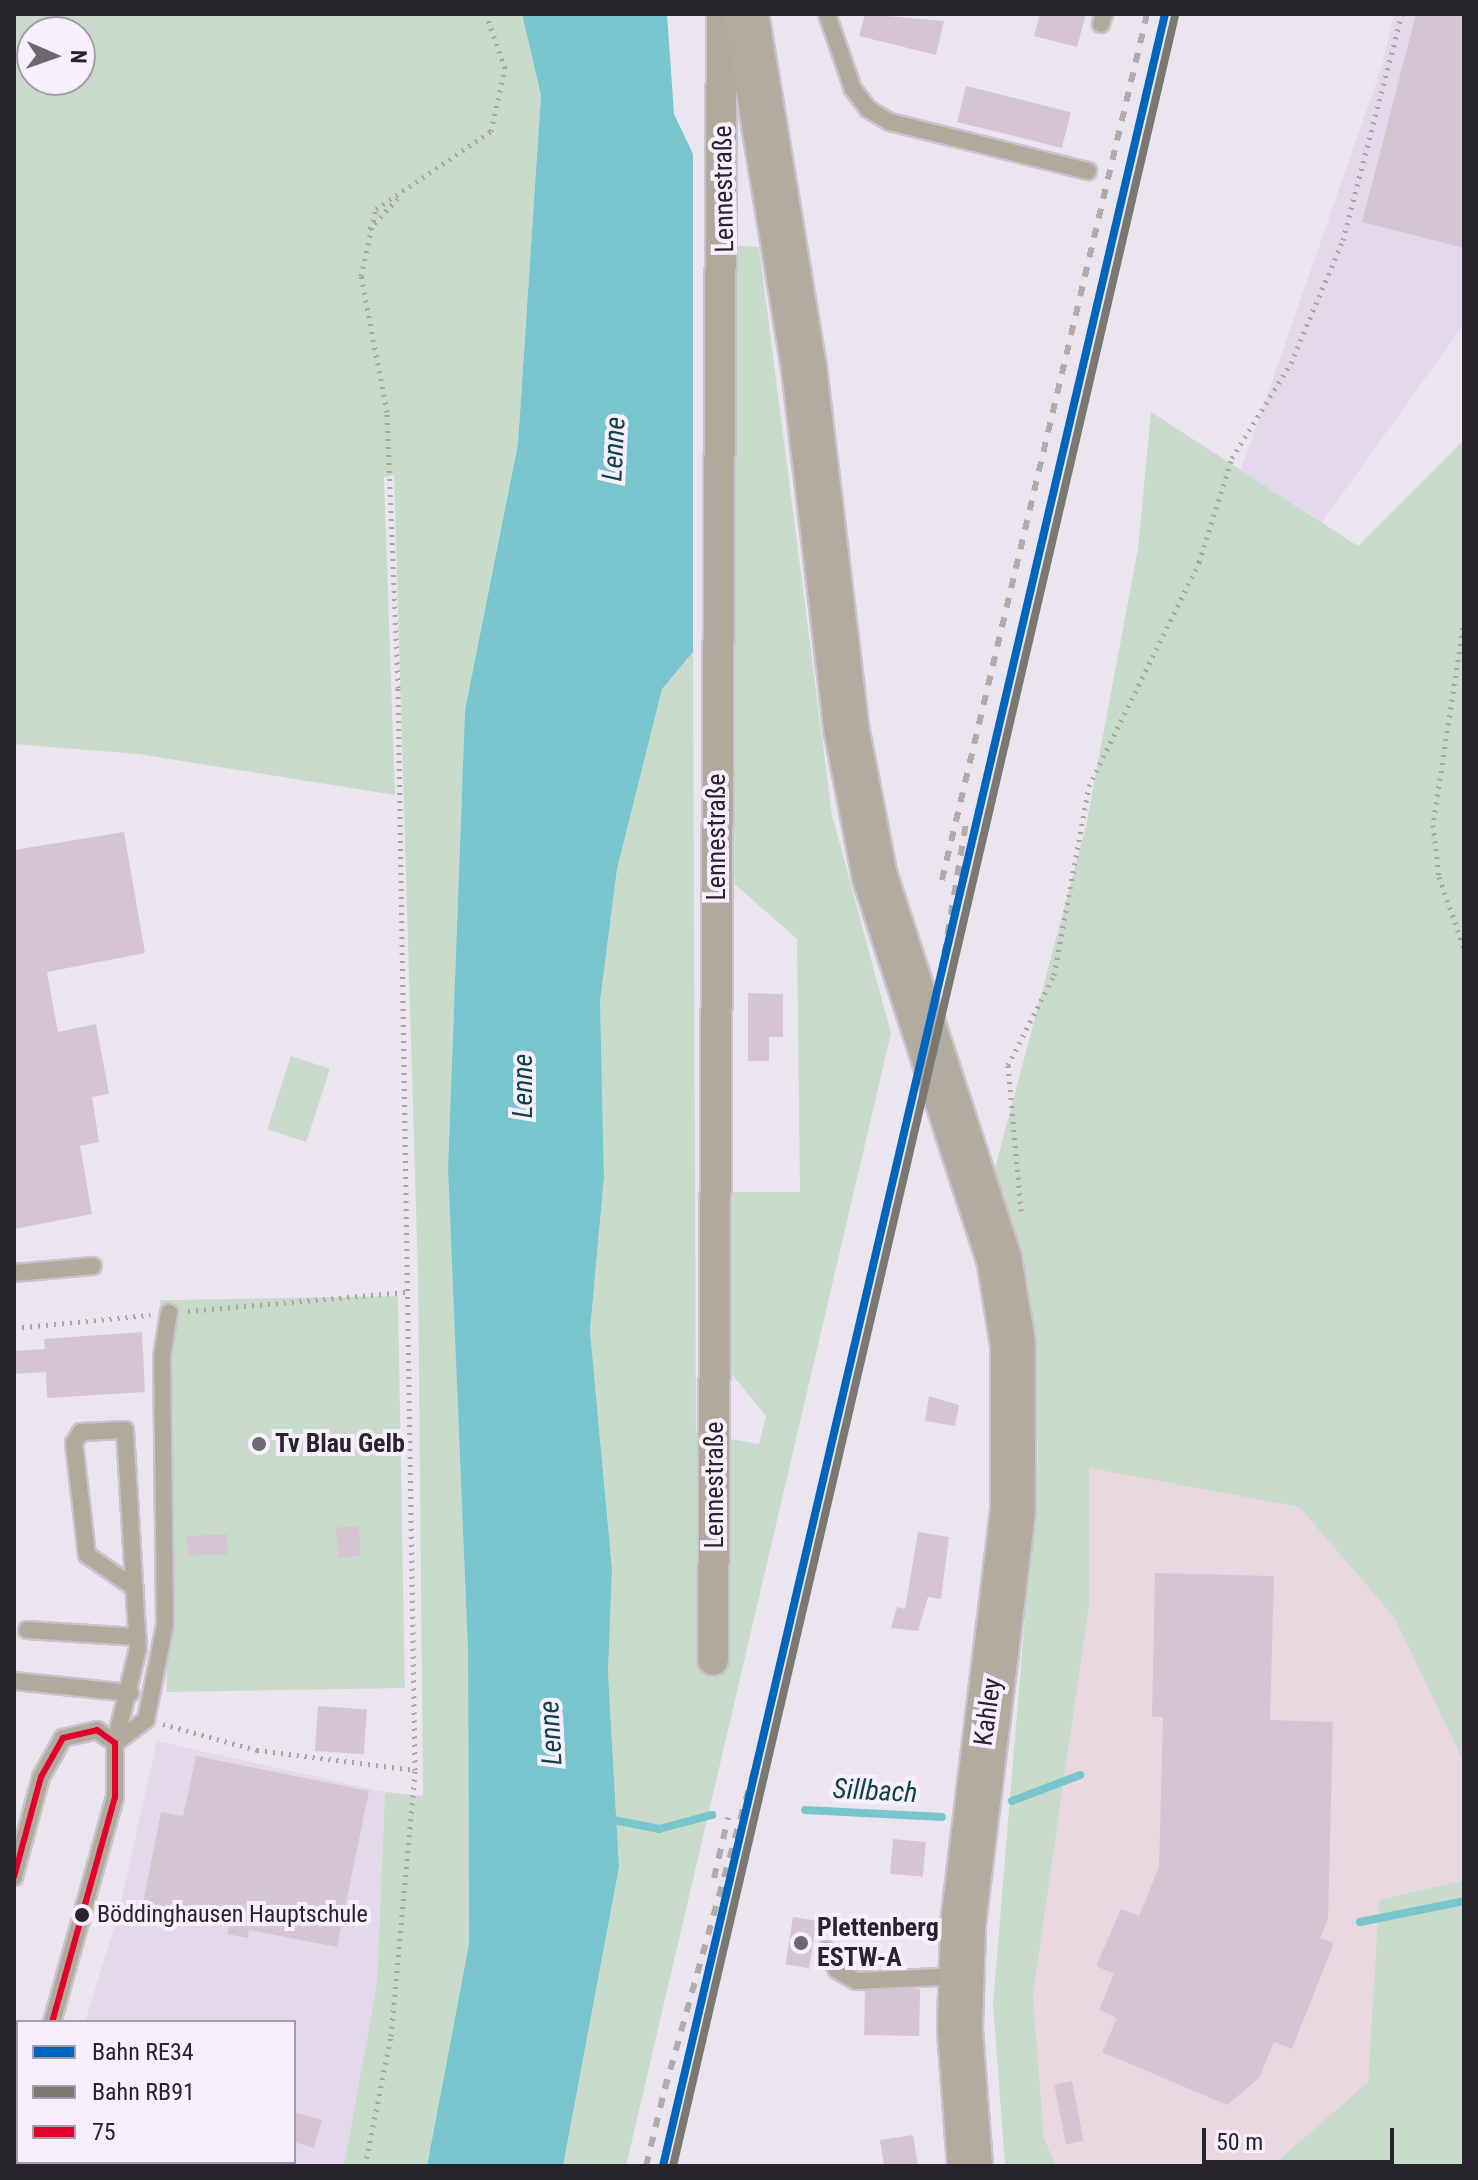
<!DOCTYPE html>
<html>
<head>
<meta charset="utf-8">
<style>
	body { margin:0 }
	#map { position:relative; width:1478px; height:2180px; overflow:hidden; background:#ebe5f0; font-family:"Roboto Condensed",sans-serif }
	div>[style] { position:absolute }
	.built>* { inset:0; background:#e4d9eb }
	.industrial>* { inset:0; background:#e9d8e0 }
	.green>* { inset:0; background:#c9dccb; transform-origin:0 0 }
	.water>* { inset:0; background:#78c5cd }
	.stream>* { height:8px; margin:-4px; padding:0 4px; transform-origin:4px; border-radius:4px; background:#78c5cd }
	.building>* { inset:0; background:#d6c6d4; transform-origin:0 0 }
	.path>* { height:5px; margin-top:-2.5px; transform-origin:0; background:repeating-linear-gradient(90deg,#aca6a1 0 2px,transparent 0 8px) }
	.roads { filter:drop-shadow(2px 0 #c8c3cc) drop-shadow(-2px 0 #c8c3cc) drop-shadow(0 2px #c8c3cc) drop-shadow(0 -2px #c8c3cc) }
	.lane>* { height:16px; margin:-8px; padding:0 8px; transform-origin:8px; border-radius:8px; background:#b1aa9c }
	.street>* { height:30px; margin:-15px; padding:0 15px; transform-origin:15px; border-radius:15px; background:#b1aa9c }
	.primary>* { height:44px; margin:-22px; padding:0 22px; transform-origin:22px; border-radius:22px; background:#b3aaa0 }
	.rail>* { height:6px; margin-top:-3px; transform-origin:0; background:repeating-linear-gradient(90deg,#b1aba9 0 10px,transparent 0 20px) }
	.bus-1>* { height:6px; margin:-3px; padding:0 3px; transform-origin:3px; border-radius:3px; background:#e4002b }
	.rail-1>* { height:8px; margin:-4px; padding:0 4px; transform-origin:4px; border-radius:4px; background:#0065bd }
	.rail-2>* { height:8px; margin:-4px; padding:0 4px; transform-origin:4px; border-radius:4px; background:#7b7872 }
	.dots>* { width:22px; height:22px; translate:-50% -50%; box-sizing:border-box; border:4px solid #f8effe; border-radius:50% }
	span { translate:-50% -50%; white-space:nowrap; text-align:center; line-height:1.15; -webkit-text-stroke:8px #f8effe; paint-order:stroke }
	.bus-label { font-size:24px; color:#28242b }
	.left { translate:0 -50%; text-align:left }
	.street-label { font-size:26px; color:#28242b }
	.poi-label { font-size:26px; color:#28242b; font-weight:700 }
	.water-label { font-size:28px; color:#104346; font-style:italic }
	.frame { position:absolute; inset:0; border:16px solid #28242b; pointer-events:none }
	.legend { position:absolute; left:16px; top:2020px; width:280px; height:144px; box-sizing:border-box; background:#f8effe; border:2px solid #a59eaa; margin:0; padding:10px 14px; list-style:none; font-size:24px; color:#28242b }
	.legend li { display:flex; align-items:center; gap:16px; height:40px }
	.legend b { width:40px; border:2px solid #a59eaa }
	.north { position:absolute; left:16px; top:16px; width:80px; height:80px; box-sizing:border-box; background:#f8effe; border:2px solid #a59eaa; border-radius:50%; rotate:92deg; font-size:22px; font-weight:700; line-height:32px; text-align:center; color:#28242b }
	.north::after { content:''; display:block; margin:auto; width:28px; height:36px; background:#6c6870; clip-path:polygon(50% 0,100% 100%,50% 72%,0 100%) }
	.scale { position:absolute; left:1202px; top:2128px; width:192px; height:36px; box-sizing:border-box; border:4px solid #28242b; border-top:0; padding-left:10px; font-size:24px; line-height:28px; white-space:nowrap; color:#28242b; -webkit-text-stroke:6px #f8effe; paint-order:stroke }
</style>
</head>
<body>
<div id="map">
	<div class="built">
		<div style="clip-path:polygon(1394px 14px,1464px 14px,1464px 324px,1322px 522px,1241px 470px,1382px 66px)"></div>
		<div style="clip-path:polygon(157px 1741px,385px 1792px,377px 1983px,344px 2166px,35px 2166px,294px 2162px,294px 2022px,85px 2022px,118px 1915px)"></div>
	</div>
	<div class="industrial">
		<div style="clip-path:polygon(1089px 1468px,1299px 1507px,1394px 1617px,1464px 1763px,1464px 1880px,1379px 1900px,1368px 2082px,1272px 2166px,1056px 2166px,1044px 2138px,1033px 1995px,1089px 1606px)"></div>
	</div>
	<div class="green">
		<div style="clip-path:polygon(evenodd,14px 14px,522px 14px,541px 95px,518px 444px,465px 710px,448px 1169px,468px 1651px,469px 1944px,427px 2166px,344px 2166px,377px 1983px,385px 1792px,423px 1796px,418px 1275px,394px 475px,384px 477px,395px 795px,138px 754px,14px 744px,14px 14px,32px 32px,80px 32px,80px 80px,32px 80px,32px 32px)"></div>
		<div style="clip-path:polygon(730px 245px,759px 247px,832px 815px,891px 1033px,626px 2166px,563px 2166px,619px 1867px,608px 1672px,612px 1569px,590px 1331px,604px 1177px,600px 1001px,617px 869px,662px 689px,693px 652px,696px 1433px,759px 1444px,766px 1416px,725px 1366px,722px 1192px,800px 1192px,797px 939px,722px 873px)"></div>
		<div style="clip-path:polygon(1151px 412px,1358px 546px,1464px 440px,1464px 1763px,1394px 1617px,1299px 1507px,1089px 1468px,1089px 1606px,1033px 1995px,1044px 2138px,1056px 2166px,1005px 2166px,993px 2004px,1038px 1458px,1031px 1302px,991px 1183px,1086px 826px,1138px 549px)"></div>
		<div style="left:291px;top:1056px;width:41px;height:77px;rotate:18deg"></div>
		<div style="left:398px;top:1296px;width:392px;height:238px;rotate:89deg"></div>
		<div style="clip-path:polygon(1464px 1880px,1464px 2166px,1272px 2166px,1368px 2082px,1379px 1900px)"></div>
	</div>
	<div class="water">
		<div style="clip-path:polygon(522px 14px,667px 14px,674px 114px,693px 154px,693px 652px,662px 689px,617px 869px,600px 1001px,604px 1177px,590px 1331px,612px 1569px,608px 1672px,619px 1867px,563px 2166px,427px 2166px,469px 1944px,468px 1651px,448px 1169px,465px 710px,518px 444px,541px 95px)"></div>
	</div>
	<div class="stream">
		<div style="left:1012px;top:1801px;width:73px;rotate:-20.9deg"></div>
		<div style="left:805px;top:1810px;width:137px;rotate:2.9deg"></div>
		<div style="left:609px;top:1819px;width:51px;rotate:11.3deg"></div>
		<div style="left:659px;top:1829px;width:55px;rotate:-14.8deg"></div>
		<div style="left:1360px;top:1922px;width:106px;rotate:-11.4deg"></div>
	</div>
	<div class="building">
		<div style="clip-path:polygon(865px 14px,944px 21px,936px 55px,859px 36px)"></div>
		<div style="clip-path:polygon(1040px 14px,1086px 14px,1077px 47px,1034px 36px)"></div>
		<div style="clip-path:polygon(1416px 14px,1464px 14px,1464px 248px,1362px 222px)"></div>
		<div style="left:966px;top:86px;width:108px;height:37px;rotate:14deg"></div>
		<div style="clip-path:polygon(124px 832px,145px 953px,47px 972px,58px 1032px,96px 1024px,109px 1094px,92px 1097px,99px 1142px,80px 1146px,92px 1214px,14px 1229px,14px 850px)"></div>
		<div style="clip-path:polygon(748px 993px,783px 994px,783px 1037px,769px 1037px,769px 1061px,748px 1061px)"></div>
		<div style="clip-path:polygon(142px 1332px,145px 1392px,47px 1398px,46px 1372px,14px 1374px,14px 1351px,45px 1349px,44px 1339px)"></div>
		<div style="clip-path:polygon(929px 1396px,959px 1405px,955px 1426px,925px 1421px)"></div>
		<div style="left:359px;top:1526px;width:30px;height:23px;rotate:86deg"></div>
		<div style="clip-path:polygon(918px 1532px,949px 1537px,941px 1599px,928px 1597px,918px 1631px,891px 1628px,897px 1607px,905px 1609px)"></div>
		<div style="left:227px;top:1534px;width:20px;height:40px;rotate:87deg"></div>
		<div style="clip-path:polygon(1155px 1573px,1274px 1576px,1270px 1720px,1333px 1722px,1328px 1919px,1320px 1938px,1334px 1943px,1292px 2049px,1274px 2042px,1259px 2078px,1227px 2105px,1102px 2052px,1117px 2018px,1099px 2010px,1114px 1974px,1096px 1966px,1121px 1909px,1139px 1916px,1159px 1867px,1163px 1717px,1152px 1717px)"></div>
		<div style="left:318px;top:1706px;width:49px;height:45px;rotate:4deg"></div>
		<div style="clip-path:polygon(196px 1756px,369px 1791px,337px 1947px,249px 1930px,248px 1938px,227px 1934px,229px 1926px,142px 1908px,161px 1812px,183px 1816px)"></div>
		<div style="left:893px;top:1839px;width:33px;height:35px;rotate:5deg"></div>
		<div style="left:793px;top:1917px;width:24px;height:48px;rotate:9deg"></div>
		<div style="left:920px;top:1989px;width:47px;height:55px;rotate:91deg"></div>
		<div style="left:1072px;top:2081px;width:61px;height:18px;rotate:79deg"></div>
		<div style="clip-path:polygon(294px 2112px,322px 2120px,314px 2148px,294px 2142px)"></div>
		<div style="clip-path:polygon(913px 2135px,918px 2166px,884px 2166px,880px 2140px)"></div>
	</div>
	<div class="path">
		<div style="left:369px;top:229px;width:45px;rotate:-46.8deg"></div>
		<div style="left:1464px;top:620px;width:207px;rotate:98.6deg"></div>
		<div style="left:1433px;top:825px;width:52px;rotate:83.4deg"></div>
		<div style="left:1439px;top:877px;width:75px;rotate:70.6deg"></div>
		<div style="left:1021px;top:1211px;width:147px;rotate:-95.1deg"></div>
		<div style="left:1008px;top:1065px;width:101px;rotate:-62.9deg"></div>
		<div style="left:1054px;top:975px;width:192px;rotate:-79.5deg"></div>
		<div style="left:1089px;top:786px;width:250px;rotate:-63.8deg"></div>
		<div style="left:1199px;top:562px;width:109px;rotate:-72.4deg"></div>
		<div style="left:1232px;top:458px;width:112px;rotate:-58.2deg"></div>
		<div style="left:1291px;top:363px;width:134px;rotate:-67.1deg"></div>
		<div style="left:1343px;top:240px;width:234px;rotate:-75.4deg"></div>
		<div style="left:188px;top:1311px;width:219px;rotate:-5deg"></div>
		<div style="left:14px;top:1328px;width:137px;rotate:-5.5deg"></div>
		<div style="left:163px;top:1724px;width:98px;rotate:15.5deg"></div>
		<div style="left:257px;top:1750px;width:159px;rotate:7.2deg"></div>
		<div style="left:66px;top:2162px;width:4px;rotate:76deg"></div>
		<div style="left:365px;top:2166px;width:133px;rotate:-78.7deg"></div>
		<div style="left:391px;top:2036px;width:267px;rotate:-84.8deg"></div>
		<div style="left:415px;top:1770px;width:1082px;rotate:-90.9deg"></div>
		<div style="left:398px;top:688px;width:276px;rotate:-92.3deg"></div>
		<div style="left:387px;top:412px;width:138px;rotate:-100.8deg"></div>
		<div style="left:361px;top:276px;width:69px;rotate:-77.4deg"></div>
		<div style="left:376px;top:209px;width:139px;rotate:-34.1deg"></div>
		<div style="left:491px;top:131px;width:65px;rotate:-77.5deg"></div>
		<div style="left:505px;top:68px;width:57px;rotate:-109.4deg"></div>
	</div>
	<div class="roads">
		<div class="lane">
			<div style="left:827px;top:14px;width:79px;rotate:70.9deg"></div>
			<div style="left:853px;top:89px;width:25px;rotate:53deg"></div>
			<div style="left:868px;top:109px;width:26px;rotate:31deg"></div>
			<div style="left:890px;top:122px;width:204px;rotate:13.9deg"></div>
			<div style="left:1101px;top:24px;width:10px;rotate:-73deg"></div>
			<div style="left:14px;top:1273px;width:79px;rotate:-5.1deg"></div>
			<div style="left:27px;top:1630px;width:111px;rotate:3.6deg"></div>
			<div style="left:14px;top:1681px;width:117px;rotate:5.9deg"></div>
			<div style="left:115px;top:1743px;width:97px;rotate:-76.3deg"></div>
			<div style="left:138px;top:1649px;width:219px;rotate:-93.4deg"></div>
			<div style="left:125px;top:1430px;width:44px;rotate:177.4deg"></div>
			<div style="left:81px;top:1432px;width:13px;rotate:122deg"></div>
			<div style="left:74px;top:1443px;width:113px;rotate:83.4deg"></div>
			<div style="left:87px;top:1555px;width:58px;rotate:34.5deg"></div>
			<div style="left:115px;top:1743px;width:39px;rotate:-37deg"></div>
			<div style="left:146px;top:1720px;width:97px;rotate:-78.7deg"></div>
			<div style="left:165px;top:1625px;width:268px;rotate:-90.6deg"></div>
			<div style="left:162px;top:1357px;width:45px;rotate:-81deg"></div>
			<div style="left:14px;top:1877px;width:104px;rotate:-74.9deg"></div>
			<div style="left:41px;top:1777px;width:45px;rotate:-60.6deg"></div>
			<div style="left:63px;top:1738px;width:35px;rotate:-13deg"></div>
			<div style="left:97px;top:1730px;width:22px;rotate:36deg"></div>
			<div style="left:115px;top:1743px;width:54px;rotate:90deg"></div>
			<div style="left:115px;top:1797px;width:234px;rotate:105.6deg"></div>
			<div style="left:826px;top:1950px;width:23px;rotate:61deg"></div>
			<div style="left:837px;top:1970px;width:22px;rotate:30deg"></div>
			<div style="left:856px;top:1981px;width:103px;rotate:-2.8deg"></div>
			<div style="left:14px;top:2116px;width:10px;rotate:-66deg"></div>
		</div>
		<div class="street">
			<div style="left:713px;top:1660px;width:1646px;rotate:-89.69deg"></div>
		</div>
		<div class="primary">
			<div style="left:746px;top:14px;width:359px;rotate:80.7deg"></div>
			<div style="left:804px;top:368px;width:367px;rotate:83.3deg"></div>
			<div style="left:847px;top:732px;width:148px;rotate:79.1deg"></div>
			<div style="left:875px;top:877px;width:401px;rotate:72deg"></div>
			<div style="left:999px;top:1258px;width:87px;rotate:80.8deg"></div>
			<div style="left:1013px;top:1344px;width:167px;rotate:90deg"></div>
			<div style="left:1013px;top:1511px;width:419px;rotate:96.9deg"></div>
			<div style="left:963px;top:1927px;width:103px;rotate:91.7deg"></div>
			<div style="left:960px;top:2030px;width:136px;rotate:85.8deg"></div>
		</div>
	</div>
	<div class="rail">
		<div style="left:942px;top:880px;width:890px;rotate:-76.68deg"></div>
		<div style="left:941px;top:974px;width:159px;rotate:-80.6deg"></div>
		<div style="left:714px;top:1878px;width:62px;rotate:-76.9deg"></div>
		<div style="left:665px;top:2089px;width:357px;rotate:-74.4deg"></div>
		<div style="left:646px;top:2166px;width:89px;rotate:-76.3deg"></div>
	</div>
	<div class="bus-1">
		<div style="left:14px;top:1877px;width:104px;rotate:-74.9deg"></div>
		<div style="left:41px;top:1777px;width:45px;rotate:-60.6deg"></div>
		<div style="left:63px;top:1738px;width:35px;rotate:-13deg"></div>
		<div style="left:97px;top:1730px;width:22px;rotate:36deg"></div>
		<div style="left:115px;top:1743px;width:54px;rotate:90deg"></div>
		<div style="left:115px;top:1797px;width:234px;rotate:105.6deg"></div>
	</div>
	<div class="rail-1">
		<div style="left:663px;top:2166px;width:2210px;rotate:-76.87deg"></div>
	</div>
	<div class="rail-2">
		<div style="left:673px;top:2166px;width:2208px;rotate:-76.86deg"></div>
	</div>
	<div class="dots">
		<div style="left:259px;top:1444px;background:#6c6870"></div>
		<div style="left:82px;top:1915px;background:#28242b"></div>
		<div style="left:801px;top:1943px;background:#6c6870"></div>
	</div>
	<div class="bus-label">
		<span class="left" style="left:97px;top:1915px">Böddinghausen Hauptschule</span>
	</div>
	<div class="street-label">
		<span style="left:724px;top:189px;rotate:-91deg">Lennestraße</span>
		<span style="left:717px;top:837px;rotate:-90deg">Lennestraße</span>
		<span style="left:715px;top:1485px;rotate:-90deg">Lennestraße</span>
		<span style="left:988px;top:1712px;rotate:-82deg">Kahley</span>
	</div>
	<div class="poi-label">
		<span class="left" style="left:275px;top:1444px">Tv Blau Gelb</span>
		<span class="left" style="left:817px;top:1943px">Plettenberg<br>ESTW-A</span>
	</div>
	<div class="water-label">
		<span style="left:614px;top:449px;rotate:-87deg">Lenne</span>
		<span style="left:523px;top:1086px;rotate:-90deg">Lenne</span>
		<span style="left:551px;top:1733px;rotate:-93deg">Lenne</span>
		<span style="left:875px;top:1791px;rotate:3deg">Sillbach</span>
	</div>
	<div class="frame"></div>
	<ul class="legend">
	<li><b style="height:10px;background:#0065bd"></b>Bahn RE34</li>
	<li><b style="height:10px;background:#7b7872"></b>Bahn RB91</li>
	<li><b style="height:10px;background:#e4002b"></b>75</li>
	</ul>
	<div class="north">N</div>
	<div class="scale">50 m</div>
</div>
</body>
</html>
